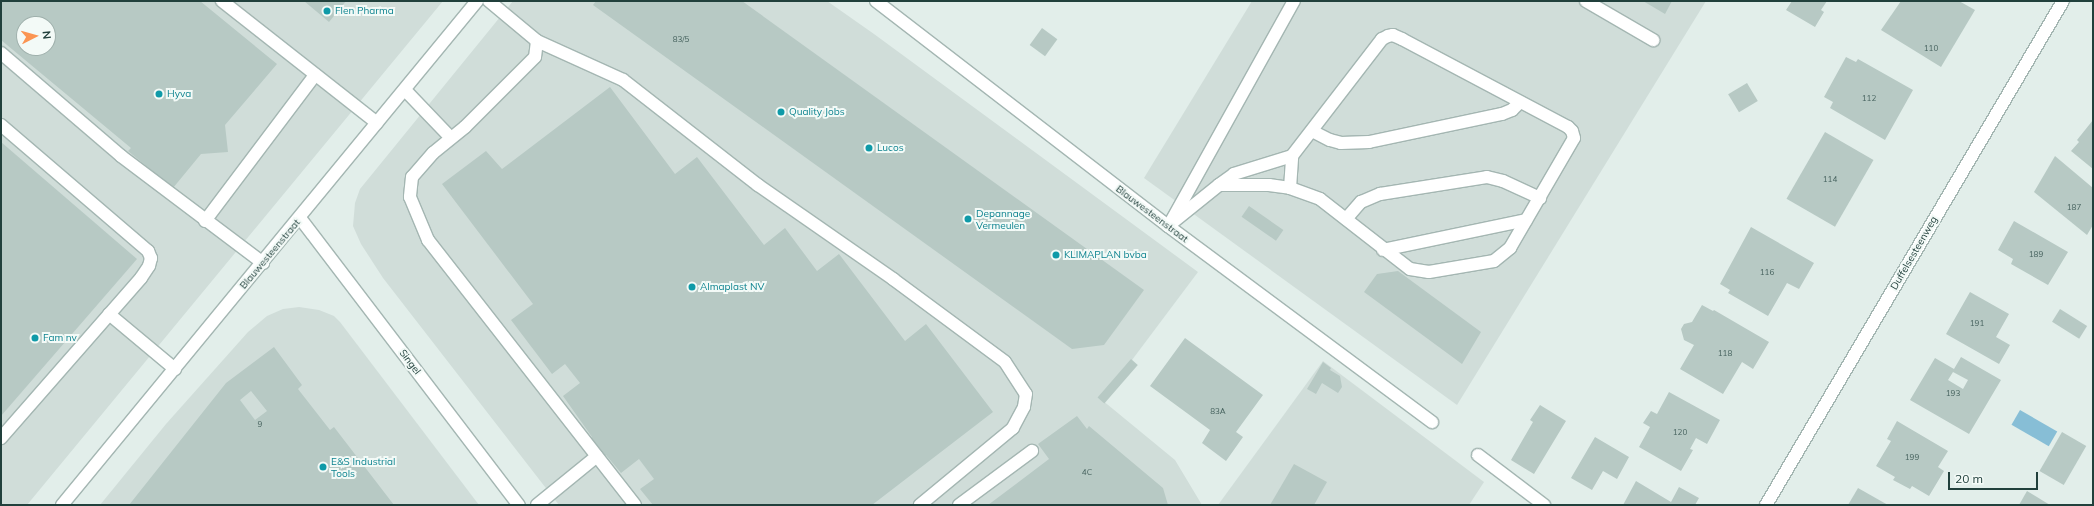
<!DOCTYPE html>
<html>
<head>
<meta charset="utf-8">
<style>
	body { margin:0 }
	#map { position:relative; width:2094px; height:506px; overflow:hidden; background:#e2eeea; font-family:Mulish,sans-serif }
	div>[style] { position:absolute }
	.built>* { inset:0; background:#d0ddd9 }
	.water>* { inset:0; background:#87bed6; transform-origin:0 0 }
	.building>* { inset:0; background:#b7c9c4; transform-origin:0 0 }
	.roads { filter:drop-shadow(1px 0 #a4b6b2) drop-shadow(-1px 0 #a4b6b2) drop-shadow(0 1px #a4b6b2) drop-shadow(0 -1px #a4b6b2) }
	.lane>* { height:12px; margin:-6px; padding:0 6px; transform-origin:6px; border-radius:6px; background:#fff }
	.street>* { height:12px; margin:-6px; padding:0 6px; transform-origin:6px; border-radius:6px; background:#fff }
	.secondary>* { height:12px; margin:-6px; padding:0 6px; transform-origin:6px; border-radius:6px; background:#fff }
	.dots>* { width:11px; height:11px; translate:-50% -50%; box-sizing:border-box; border:2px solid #f3faf7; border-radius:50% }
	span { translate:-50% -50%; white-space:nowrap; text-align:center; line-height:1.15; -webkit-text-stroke:4px #f3faf7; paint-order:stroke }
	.number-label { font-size:8px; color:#46625e }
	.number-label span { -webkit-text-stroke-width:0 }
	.culture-label { font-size:10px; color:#0d838f }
	.left { translate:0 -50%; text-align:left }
	.street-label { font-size:10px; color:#21403c }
	.frame { position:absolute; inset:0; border:2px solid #21403c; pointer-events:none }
	.north { position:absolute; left:16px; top:16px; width:40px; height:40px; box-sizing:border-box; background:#f3faf7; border:1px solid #9fb0ac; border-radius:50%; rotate:84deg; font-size:11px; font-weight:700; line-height:16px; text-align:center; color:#21403c }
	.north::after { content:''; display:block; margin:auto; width:14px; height:18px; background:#fb9553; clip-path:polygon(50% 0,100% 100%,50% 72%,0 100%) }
	.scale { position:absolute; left:1948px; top:472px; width:90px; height:18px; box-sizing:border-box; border:2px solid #21403c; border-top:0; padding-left:5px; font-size:12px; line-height:14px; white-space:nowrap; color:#21403c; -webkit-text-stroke:3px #f3faf7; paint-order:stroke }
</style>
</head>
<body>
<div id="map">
	<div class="built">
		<div style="clip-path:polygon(evenodd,1px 1px,443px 1px,27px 505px,1px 505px,1px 1px,24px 24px,48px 24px,48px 48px,24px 48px,24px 24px)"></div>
		<div style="clip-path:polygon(513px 1px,827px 1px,874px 34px,1198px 272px,1102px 400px,1175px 460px,1202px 505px,559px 505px,383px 278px,361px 244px,353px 226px,355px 203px,360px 189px)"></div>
		<div style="clip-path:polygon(1252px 1px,1706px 1px,1457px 405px,1144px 178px)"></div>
		<div style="clip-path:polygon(299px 307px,319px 310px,334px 316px,340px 322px,479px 505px,100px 505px,166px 424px,248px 332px,267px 316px,283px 309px)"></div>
		<div style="clip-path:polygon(1323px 361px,1484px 482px,1469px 505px,1218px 505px)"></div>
	</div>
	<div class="water">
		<div style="left:2020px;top:410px;width:43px;height:17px;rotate:30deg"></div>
	</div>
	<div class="building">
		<div style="clip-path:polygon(evenodd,1px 1px,200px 1px,277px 64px,225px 125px,228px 152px,201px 154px,173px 188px,128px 151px,131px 148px,1px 40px,1px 1px,24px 24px,48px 24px,48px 48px,24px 48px,24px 24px)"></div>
		<div style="clip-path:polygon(304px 1px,346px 1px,329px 22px)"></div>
		<div style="clip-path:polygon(596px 1px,742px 1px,1144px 290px,1104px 345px,1072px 349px,593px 5px)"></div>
		<div style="clip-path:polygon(1643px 1px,1672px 1px,1665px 14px)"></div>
		<div style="clip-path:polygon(1792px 1px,1827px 1px,1821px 10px,1824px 12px,1815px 27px,1786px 10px)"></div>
		<div style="clip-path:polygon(1901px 1px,1959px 1px,1975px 10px,1941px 67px,1881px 30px)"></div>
		<div style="left:1042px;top:28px;width:19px;height:21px;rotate:36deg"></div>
		<div style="clip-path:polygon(1846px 57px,1856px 62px,1858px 59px,1913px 90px,1885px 140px,1830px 108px,1833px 102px,1824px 97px)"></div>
		<div style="left:1747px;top:83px;width:21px;height:22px;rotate:59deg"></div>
		<div style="clip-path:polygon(610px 87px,675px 174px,697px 157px,764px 245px,785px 228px,817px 271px,839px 254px,905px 341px,926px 324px,993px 412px,872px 505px,653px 505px,640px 489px,654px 479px,639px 459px,621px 473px,606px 455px,599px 455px,591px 441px,592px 437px,563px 396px,580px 383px,565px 364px,552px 374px,511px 320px,533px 304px,442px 184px,486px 151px,502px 169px)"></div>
		<div style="clip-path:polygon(2093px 120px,2093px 169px,2071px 151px,2079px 142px,2077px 140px)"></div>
		<div style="left:1825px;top:132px;width:56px;height:77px;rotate:30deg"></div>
		<div style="clip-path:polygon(1px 142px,137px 259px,1px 416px)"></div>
		<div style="clip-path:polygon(2055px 156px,2093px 188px,2093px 225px,2087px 235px,2034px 192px)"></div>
		<div style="left:1249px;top:206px;width:42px;height:13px;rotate:35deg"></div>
		<div style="clip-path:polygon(2014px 221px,2068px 252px,2048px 285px,2011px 264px,2013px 259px,1998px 250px)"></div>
		<div style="clip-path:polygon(1751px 227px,1814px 263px,1799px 289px,1787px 283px,1768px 316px,1728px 293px,1730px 290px,1720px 284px)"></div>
		<div style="clip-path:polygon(1398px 271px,1481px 332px,1462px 364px,1364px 292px,1377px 274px)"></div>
		<div style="clip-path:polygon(1970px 292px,2009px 314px,1996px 337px,2010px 345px,1999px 364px,1946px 334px)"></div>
		<div style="clip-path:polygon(1702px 305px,1713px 311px,1714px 310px,1769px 342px,1753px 369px,1742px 362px,1723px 394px,1680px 369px,1694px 345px,1684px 340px,1681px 329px,1684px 324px,1692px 322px)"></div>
		<div style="left:2060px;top:309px;width:32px;height:15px;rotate:32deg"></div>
		<div style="clip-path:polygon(1185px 338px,1263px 395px,1236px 432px,1243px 437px,1226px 461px,1202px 443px,1210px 430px,1150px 386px)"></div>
		<div style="clip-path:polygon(evenodd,274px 347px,302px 385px,298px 389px,330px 430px,334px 427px,394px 505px,129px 505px,226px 383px,274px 347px,251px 391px,267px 411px,255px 420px,240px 400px,251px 391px)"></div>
		<div style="clip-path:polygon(evenodd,1961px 357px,2001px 380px,1969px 434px,1910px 400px,1935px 358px,1954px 369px,1961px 357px,1953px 372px,1968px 380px,1963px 389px,1948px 380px,1953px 372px)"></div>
		<div style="left:1131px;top:359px;width:9px;height:51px;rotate:41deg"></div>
		<div style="clip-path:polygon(1323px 362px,1331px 368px,1330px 370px,1340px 376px,1342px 387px,1338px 393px,1322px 383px,1316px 394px,1307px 389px)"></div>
		<div style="clip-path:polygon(1669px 392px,1720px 420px,1707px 444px,1696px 438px,1690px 449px,1693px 450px,1681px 471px,1639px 447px,1650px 427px,1643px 423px,1651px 411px,1657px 414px)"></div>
		<div style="clip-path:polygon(1540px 405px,1566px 421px,1534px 474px,1511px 460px,1533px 422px,1530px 420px)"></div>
		<div style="clip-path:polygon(1077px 416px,1087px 429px,1089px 426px,1163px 488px,1168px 505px,988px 505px,1049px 459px,1038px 444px)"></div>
		<div style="clip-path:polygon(1897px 421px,1948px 451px,1938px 467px,1944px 471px,1929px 496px,1912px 486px,1910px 489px,1893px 480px,1895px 477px,1876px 466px,1891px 441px,1887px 439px)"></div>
		<div style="left:2062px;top:432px;width:28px;height:45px;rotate:30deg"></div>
		<div style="clip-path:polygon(1595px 437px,1629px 457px,1617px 479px,1603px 471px,1592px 490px,1571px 478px)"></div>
		<div style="clip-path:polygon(1294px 464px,1327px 482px,1314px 505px,1270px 505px)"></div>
		<div style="clip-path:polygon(1636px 481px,1671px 502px,1679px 487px,1699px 498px,1695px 505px,1623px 505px)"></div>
		<div style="clip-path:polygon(1858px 488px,1888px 505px,1848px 505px)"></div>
		<div style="clip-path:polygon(2027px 491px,2050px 505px,2019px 505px)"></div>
	</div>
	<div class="roads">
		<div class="lane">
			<div style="left:222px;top:1px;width:197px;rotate:38.2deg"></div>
			<div style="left:489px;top:1px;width:62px;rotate:39.8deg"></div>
			<div style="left:537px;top:41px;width:16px;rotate:97deg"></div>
			<div style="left:535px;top:57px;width:99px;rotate:135deg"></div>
			<div style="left:465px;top:127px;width:41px;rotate:140.9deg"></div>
			<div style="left:433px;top:153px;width:32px;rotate:131deg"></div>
			<div style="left:412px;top:177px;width:20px;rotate:96deg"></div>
			<div style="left:410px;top:197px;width:47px;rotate:67.3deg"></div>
			<div style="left:428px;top:240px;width:336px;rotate:52deg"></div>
			<div style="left:1586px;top:1px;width:78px;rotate:30.2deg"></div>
			<div style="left:537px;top:41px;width:94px;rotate:24.4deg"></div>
			<div style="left:623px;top:80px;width:171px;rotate:37.9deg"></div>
			<div style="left:758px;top:185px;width:165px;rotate:34.8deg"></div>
			<div style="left:893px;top:279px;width:139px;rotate:36.5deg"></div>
			<div style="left:1005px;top:362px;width:38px;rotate:57deg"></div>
			<div style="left:1026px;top:394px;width:13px;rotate:99deg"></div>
			<div style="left:1024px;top:407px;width:24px;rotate:118deg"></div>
			<div style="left:1013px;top:428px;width:121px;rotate:140.4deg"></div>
			<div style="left:1px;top:53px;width:158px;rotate:40.6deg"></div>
			<div style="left:121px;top:156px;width:178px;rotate:37deg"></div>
			<div style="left:405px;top:90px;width:66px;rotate:46.2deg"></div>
			<div style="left:1px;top:125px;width:194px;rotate:40.6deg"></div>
			<div style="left:148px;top:251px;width:8px;rotate:67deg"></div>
			<div style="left:151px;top:258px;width:8px;rotate:104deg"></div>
			<div style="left:149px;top:266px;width:14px;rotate:124deg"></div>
			<div style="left:141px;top:278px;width:213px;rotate:131.2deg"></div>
			<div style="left:1312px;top:131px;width:20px;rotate:27deg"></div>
			<div style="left:1330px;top:140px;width:11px;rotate:15deg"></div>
			<div style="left:1341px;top:143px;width:28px;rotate:-2deg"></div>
			<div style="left:1369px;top:142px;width:136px;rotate:-11.9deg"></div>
			<div style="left:1502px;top:114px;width:11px;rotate:-22deg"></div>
			<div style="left:1512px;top:110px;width:11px;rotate:-45deg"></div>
			<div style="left:1290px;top:188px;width:32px;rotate:-86deg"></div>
			<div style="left:1346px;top:219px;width:23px;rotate:-49deg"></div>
			<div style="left:1361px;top:202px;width:21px;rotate:-23deg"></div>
			<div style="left:1380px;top:194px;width:108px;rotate:-9deg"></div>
			<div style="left:1487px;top:177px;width:16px;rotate:14deg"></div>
			<div style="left:1503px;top:181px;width:41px;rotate:24.7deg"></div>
			<div style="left:1172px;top:220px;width:251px;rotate:-60.9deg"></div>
			<div style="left:205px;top:221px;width:183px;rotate:-53deg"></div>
			<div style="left:1168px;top:226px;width:65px;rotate:-38.8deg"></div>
			<div style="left:1219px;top:185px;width:50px"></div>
			<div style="left:1269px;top:185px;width:21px;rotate:8deg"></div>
			<div style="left:1290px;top:188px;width:32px;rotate:20deg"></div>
			<div style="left:1320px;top:199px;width:114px;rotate:37.9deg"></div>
			<div style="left:1410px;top:269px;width:19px;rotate:9deg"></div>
			<div style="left:1429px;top:272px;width:66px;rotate:-9.6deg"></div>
			<div style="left:1494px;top:261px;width:21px;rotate:-39deg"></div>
			<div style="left:1510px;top:248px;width:127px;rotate:-59.8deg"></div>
			<div style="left:1574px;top:138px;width:7px;rotate:-106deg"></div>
			<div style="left:1572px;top:131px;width:6px;rotate:-135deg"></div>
			<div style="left:1568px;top:127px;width:188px;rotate:-152.1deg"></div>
			<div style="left:1402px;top:39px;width:10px;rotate:-156deg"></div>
			<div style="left:1393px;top:35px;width:5px;rotate:169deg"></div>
			<div style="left:1388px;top:36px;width:7px;rotate:153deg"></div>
			<div style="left:1382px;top:39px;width:148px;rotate:127.6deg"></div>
			<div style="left:1292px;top:156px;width:61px;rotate:162.8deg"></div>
			<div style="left:1234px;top:174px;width:19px;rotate:144deg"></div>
			<div style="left:1383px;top:250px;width:146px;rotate:-11.8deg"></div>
			<div style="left:109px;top:314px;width:86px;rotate:39.8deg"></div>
			<div style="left:537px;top:505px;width:77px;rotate:-39.2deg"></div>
			<div style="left:959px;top:505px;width:91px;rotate:-36.5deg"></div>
		</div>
		<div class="street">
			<div style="left:876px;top:1px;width:369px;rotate:37.6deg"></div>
			<div style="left:1168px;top:226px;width:329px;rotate:36.6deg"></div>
			<div style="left:300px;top:218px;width:361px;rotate:52.7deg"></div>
			<div style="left:1478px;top:455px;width:83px;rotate:37.1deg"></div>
			<div style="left:62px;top:505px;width:653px;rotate:-50.53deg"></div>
		</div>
		<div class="secondary">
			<div style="left:1766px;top:505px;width:585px;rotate:-59.49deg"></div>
		</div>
	</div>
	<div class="dots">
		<div style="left:327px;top:11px;background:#0f9aa8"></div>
		<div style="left:159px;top:94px;background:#0f9aa8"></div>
		<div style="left:781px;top:112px;background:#0f9aa8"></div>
		<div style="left:869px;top:148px;background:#0f9aa8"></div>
		<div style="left:968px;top:219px;background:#0f9aa8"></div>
		<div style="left:1056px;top:255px;background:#0f9aa8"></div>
		<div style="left:692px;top:287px;background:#0f9aa8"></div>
		<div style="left:35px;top:338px;background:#0f9aa8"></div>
		<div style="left:323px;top:467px;background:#0f9aa8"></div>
	</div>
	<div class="number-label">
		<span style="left:681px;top:40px">83/5</span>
		<span style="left:1931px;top:49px">110</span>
		<span style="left:1869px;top:99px">112</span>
		<span style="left:1830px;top:180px">114</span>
		<span style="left:2074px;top:208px">187</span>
		<span style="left:2036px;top:255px">189</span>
		<span style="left:1767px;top:273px">116</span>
		<span style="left:1977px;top:324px">191</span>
		<span style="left:1725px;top:354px">118</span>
		<span style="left:1953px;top:394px">193</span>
		<span style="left:1218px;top:412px">83A</span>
		<span style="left:260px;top:425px">9</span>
		<span style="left:1680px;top:433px">120</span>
		<span style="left:1912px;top:458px">199</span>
		<span style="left:1087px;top:473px">4C</span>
	</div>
	<div class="culture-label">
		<span class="left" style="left:335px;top:11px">Flen Pharma</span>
		<span class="left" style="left:167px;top:94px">Hyva</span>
		<span class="left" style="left:789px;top:112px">Quality Jobs</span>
		<span class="left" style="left:877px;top:148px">Lucos</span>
		<span class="left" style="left:976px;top:219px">Depannage<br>Vermeulen</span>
		<span class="left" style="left:1064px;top:255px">KLIMAPLAN bvba</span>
		<span class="left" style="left:700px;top:287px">Almaplast NV</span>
		<span class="left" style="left:43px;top:338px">Fam nv</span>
		<span class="left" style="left:331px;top:467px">E&amp;S Industrial<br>Tools</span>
	</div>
	<div class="street-label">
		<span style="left:1152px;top:214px;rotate:37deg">Blauwesteenstraat</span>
		<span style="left:1914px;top:253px;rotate:-60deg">Duffelsesteenweg</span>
		<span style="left:270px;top:254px;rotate:-50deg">Blauwesteenstraat</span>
		<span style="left:410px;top:362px;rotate:53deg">Singel</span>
	</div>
	<div class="frame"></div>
	<div class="north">N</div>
	<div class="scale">20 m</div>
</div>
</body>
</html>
